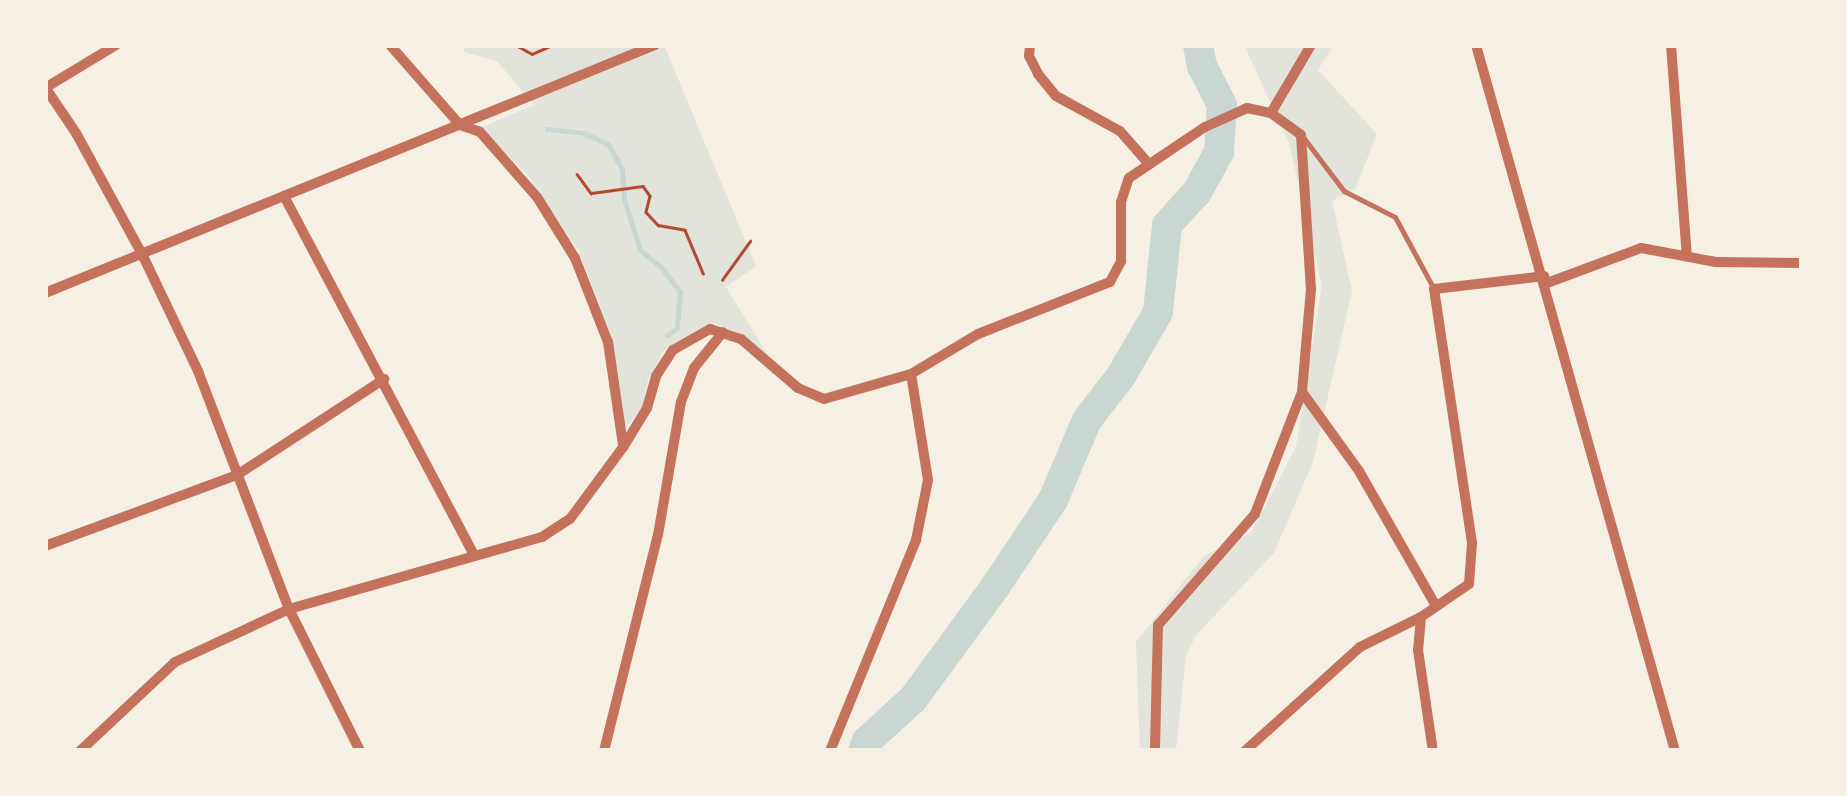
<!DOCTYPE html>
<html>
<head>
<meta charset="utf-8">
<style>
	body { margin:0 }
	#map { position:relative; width:1847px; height:796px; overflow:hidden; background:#f6efe4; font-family:"Open Sans",sans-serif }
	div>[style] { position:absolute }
	.green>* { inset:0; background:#e2e4dc }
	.stream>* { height:5px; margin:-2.5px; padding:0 2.5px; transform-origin:2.5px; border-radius:2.5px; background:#c9d6d2 }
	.river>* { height:30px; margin:-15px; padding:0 15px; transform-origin:15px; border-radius:15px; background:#c9d6d2 }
	.path>* { height:2.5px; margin:-1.25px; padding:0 1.25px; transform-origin:1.25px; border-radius:1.25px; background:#b5482f }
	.service>* { height:5px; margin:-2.5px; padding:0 2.5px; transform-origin:2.5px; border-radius:2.5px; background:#c5725c }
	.minor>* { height:10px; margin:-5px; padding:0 5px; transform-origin:5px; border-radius:5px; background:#c5725c }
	span { translate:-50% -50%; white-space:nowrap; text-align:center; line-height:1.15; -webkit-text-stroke:10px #f6efe4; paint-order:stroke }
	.frame { position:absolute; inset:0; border:48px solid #f6efe4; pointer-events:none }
</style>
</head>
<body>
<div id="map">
	<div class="green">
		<div style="clip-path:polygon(460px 45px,664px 45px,756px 266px,726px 287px,769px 357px,744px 335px,711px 322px,665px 349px,648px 379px,643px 406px,628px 425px,624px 423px,612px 337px,579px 251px,524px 171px,480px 128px,534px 105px,497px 61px,466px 53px)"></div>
		<div style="clip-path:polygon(1244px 45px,1334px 45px,1318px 70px,1377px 134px,1355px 189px,1332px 201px,1352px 291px,1313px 462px,1274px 553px,1196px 635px,1186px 656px,1176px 751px,1140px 751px,1136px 642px,1204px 556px,1251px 533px,1296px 447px,1322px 285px,1289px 143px)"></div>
	</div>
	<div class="stream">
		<div style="left:547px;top:129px;width:37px;rotate:6deg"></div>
		<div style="left:584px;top:133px;width:26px;rotate:25deg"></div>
		<div style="left:608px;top:144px;width:29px;rotate:61deg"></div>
		<div style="left:622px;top:169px;width:30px;rotate:86deg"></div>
		<div style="left:624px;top:199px;width:53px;rotate:72.6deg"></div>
		<div style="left:640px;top:250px;width:28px;rotate:39deg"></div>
		<div style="left:662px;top:268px;width:30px;rotate:53deg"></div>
		<div style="left:680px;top:292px;width:36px;rotate:95deg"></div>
		<div style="left:677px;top:328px;width:12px;rotate:145deg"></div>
	</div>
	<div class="river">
		<div style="left:863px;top:751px;width:11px;rotate:-68deg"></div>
		<div style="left:867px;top:741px;width:62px;rotate:-42.4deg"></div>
		<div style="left:913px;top:699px;width:139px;rotate:-53.8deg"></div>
		<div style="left:995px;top:587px;width:105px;rotate:-56.3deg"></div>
		<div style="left:1053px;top:500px;width:87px;rotate:-67deg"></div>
		<div style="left:1087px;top:420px;width:56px;rotate:-52.3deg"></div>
		<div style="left:1121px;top:376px;width:74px;rotate:-60deg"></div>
		<div style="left:1158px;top:312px;width:87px;rotate:-84.1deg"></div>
		<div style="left:1167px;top:225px;width:45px;rotate:-47.7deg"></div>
		<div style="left:1197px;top:192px;width:46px;rotate:-61.2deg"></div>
		<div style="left:1219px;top:152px;width:47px;rotate:-86.3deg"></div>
		<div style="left:1222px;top:105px;width:44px;rotate:-117.1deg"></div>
		<div style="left:1202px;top:66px;width:21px;rotate:-101deg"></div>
	</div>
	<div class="path">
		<div style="left:516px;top:45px;width:18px;rotate:29deg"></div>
		<div style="left:532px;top:54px;width:22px;rotate:-24deg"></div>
		<div style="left:577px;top:174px;width:24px;rotate:54deg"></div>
		<div style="left:591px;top:193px;width:52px;rotate:-7.7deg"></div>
		<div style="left:643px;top:186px;width:12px;rotate:55deg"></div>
		<div style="left:650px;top:196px;width:16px;rotate:104deg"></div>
		<div style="left:646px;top:212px;width:18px;rotate:47deg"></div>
		<div style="left:658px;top:225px;width:27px;rotate:10deg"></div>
		<div style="left:685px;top:230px;width:47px;rotate:67.3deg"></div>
		<div style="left:722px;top:280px;width:48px;rotate:-54.3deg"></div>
	</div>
	<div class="service">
		<div style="left:1303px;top:137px;width:68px;rotate:52.8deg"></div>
		<div style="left:1344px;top:191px;width:57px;rotate:27deg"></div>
		<div style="left:1395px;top:217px;width:82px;rotate:61.6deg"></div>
	</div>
	<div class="minor">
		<div style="left:390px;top:45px;width:106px;rotate:48.8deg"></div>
		<div style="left:460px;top:125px;width:21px;rotate:19deg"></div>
		<div style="left:480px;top:132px;width:86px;rotate:48.8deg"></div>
		<div style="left:537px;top:197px;width:72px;rotate:58.1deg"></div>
		<div style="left:575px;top:258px;width:90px;rotate:68.6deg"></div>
		<div style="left:608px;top:342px;width:104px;rotate:81.7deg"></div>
		<div style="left:1030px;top:45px;width:11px;rotate:95deg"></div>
		<div style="left:1029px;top:56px;width:20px;rotate:63deg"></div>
		<div style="left:1038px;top:74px;width:28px;rotate:51deg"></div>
		<div style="left:1056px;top:96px;width:73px;rotate:28.7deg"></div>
		<div style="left:1120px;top:131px;width:41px;rotate:48.9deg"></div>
		<div style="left:1476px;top:45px;width:734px;rotate:74.26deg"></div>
		<div style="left:1671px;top:45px;width:212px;rotate:85.7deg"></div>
		<div style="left:45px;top:87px;width:55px;rotate:56deg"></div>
		<div style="left:76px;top:133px;width:138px;rotate:61.4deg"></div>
		<div style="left:142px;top:254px;width:130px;rotate:64.4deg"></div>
		<div style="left:198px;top:371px;width:255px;rotate:69.1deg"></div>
		<div style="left:289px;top:609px;width:159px;rotate:63.4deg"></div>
		<div style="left:45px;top:88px;width:83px;rotate:-31.2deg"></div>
		<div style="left:1271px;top:113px;width:79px;rotate:-59.5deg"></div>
		<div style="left:284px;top:196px;width:406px;rotate:62.1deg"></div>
		<div style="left:1547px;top:283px;width:100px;rotate:-20.4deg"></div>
		<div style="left:1641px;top:248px;width:76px;rotate:10.6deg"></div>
		<div style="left:1716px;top:262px;width:86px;rotate:0.7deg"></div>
		<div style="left:45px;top:293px;width:658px;rotate:-22.12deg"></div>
		<div style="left:1302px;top:392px;width:97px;rotate:54.2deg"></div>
		<div style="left:1359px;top:471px;width:155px;rotate:60.3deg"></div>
		<div style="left:45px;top:546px;width:205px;rotate:-20.3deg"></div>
		<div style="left:237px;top:475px;width:176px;rotate:-33.1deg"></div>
		<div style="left:1421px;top:617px;width:33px;rotate:95deg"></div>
		<div style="left:1418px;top:650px;width:102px;rotate:81.6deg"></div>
		<div style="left:80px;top:751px;width:130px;rotate:-43.1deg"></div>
		<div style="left:175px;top:662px;width:126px;rotate:-24.9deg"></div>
		<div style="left:289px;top:609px;width:263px;rotate:-15.9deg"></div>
		<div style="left:542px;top:537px;width:33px;rotate:-33deg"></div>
		<div style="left:570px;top:519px;width:91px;rotate:-53.5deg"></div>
		<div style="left:624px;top:446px;width:44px;rotate:-58.8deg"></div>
		<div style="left:647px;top:408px;width:33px;rotate:-74deg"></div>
		<div style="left:656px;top:376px;width:31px;rotate:-57deg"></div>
		<div style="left:673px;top:350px;width:43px;rotate:-29.6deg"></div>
		<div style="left:710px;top:329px;width:33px;rotate:18deg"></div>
		<div style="left:741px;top:339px;width:75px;rotate:40.7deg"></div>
		<div style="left:798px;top:388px;width:28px;rotate:23deg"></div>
		<div style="left:824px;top:399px;width:91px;rotate:-16deg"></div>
		<div style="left:911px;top:374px;width:78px;rotate:-30.8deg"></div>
		<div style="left:978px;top:334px;width:142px;rotate:-21.5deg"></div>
		<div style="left:1110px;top:282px;width:24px;rotate:-62deg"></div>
		<div style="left:1121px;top:261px;width:59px;rotate:-90deg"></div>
		<div style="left:1121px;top:202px;width:25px;rotate:-72deg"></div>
		<div style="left:1129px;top:178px;width:92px;rotate:-33.9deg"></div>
		<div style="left:1205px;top:127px;width:46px;rotate:-24.3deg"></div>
		<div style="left:1247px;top:108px;width:25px;rotate:12deg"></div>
		<div style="left:1271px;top:113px;width:37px;rotate:36deg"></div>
		<div style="left:1301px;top:135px;width:154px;rotate:86.3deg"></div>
		<div style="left:1311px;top:289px;width:103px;rotate:95deg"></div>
		<div style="left:1302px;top:392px;width:131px;rotate:111.1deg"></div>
		<div style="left:1255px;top:514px;width:147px;rotate:131.1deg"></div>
		<div style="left:1158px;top:625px;width:126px;rotate:91.4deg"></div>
		<div style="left:604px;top:751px;width:223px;rotate:-76deg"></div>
		<div style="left:658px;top:535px;width:135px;rotate:-80.2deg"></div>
		<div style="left:681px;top:402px;width:36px;rotate:-69deg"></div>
		<div style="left:694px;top:368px;width:46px;rotate:-51.1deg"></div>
		<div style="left:830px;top:751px;width:228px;rotate:-67.8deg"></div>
		<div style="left:916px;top:540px;width:61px;rotate:-78.7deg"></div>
		<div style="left:928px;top:480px;width:107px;rotate:-99.1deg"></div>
		<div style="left:1245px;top:751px;width:155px;rotate:-42.1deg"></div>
		<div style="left:1360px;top:647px;width:68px;rotate:-26.2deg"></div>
		<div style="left:1421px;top:617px;width:58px;rotate:-34.5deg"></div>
		<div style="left:1469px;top:584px;width:41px;rotate:-85.8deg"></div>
		<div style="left:1472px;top:543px;width:257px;rotate:-98.5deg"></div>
		<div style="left:1434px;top:289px;width:111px;rotate:-6.7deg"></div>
	</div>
	<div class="frame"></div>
</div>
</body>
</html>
